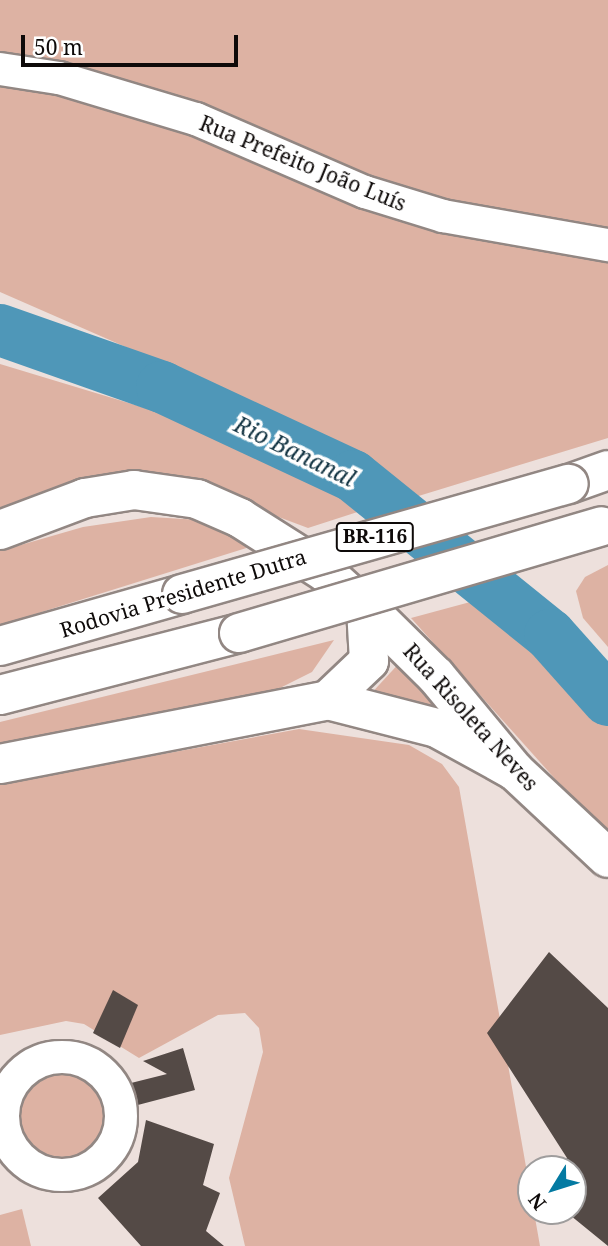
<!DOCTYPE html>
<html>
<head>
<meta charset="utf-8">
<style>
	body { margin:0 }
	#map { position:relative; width:608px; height:1246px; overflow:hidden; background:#ede0dc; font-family:"Noto Serif",serif }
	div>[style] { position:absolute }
	.green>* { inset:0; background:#ddb2a3 }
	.round { border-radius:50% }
	.river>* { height:52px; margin:-26px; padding:0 26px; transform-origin:26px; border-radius:26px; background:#4f97b8 }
	.building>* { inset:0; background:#544a46 }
	.roads { filter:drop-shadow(2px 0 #928783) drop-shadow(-2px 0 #928783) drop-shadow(0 2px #928783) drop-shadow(0 -2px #928783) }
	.minor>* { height:32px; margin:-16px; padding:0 16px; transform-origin:16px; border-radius:16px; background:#fff }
	.minor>.ring { margin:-16px; padding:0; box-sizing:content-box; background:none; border:32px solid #fff; border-radius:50% }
	.secondary>* { height:38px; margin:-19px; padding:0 19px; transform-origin:19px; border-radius:19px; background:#fff }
	.motorway>* { height:38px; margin:-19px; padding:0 19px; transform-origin:19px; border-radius:19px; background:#fff }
	.bridges { filter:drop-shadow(2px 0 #928783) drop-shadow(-2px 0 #928783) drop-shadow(0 2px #928783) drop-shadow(0 -2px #928783) }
	.motorway-bridge>* { height:38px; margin:-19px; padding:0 19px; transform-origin:19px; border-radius:19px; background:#fff }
	span { translate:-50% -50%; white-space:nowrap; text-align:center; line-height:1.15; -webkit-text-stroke:7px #fff; paint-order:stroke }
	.shield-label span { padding:2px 5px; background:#fff; border:2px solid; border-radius:5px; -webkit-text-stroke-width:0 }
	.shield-label { font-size:19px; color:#0e0a09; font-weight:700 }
	.street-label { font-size:21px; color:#0e0a09 }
	.water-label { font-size:23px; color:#133443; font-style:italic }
	.north { position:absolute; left:517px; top:1155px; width:70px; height:70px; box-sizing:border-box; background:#fff; border:2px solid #9f9d9d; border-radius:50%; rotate:232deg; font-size:19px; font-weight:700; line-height:28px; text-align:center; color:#0e0a09 }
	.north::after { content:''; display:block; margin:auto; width:24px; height:32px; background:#047aa2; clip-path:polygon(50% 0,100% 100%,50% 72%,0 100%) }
	.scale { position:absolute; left:21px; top:35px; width:217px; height:32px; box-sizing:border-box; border:4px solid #0e0a09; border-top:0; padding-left:9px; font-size:21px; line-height:24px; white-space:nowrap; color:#0e0a09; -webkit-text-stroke:5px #fff; paint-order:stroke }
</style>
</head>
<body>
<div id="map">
	<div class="green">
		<div style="clip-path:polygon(0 0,608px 0,608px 235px,378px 186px,67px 65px,0 52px)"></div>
		<div style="clip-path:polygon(0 77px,608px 253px,608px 438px,412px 498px,263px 407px,0 292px)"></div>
		<div style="clip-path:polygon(0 364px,208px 427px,373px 507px,308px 528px,204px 489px,0 522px)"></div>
		<div style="clip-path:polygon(151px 517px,200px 520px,256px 545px,0 625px,0 551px,83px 527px)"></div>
		<div style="clip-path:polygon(608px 565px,608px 647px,583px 618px,576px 591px,585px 577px)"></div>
		<div style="clip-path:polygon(485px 598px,608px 726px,608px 838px,411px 618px)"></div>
		<div style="clip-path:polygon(334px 640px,312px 672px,274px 691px,0 749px,0 722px)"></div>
		<div style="clip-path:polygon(403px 659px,456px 721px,367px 698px)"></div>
		<div style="clip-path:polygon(299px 729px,409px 745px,442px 764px,459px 787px,540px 1246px,245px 1246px,229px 1178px,263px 1052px,259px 1028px,245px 1013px,218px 1015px,139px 1058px,84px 1024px,66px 1021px,0 1035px,0 784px)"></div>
		<div class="round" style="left:9px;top:1063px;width:104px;height:104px"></div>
		<div style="clip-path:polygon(22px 1209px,31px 1246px,0 1246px,0 1215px)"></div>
	</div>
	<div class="river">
		<div style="left:0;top:330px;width:172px;rotate:19.4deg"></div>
		<div style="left:162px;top:387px;width:211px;rotate:25deg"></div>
		<div style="left:353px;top:476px;width:253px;rotate:38.9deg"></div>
		<div style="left:550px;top:635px;width:87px;rotate:48.3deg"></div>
	</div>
	<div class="building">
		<div style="clip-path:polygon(549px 952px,608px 1008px,608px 1246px,565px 1211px,573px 1211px,573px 1169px,557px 1169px,567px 1158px,487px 1033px)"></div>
		<div style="clip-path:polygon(113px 990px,138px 1005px,120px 1048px,93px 1033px)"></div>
		<div style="clip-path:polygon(183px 1048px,195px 1090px,134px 1106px,127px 1084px,167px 1074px,143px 1061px)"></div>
		<div style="clip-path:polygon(146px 1120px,214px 1144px,203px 1185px,220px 1193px,206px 1231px,224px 1246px,141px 1246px,98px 1198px,138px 1162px)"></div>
	</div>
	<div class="roads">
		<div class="minor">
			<div style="left:0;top:69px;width:60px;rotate:8.7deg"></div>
			<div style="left:59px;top:78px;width:143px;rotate:16.7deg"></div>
			<div style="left:196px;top:119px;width:184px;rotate:23.4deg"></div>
			<div style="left:365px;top:192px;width:82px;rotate:17.1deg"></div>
			<div style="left:443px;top:216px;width:168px;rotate:10deg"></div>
			<div class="ring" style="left:3px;top:1057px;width:86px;height:86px"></div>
		</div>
		<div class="secondary">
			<div style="left:0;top:530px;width:91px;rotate:-20.6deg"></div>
			<div style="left:85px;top:498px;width:50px;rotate:-9.3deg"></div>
			<div style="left:134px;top:490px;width:64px;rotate:8.1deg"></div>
			<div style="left:197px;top:499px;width:47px;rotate:23.8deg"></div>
			<div style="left:240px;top:518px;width:101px;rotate:32.4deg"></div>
			<div style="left:325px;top:572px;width:55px;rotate:42.1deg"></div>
			<div style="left:366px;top:609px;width:52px;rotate:86.7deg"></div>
			<div style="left:369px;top:661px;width:57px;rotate:136.4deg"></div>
			<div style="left:364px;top:605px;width:101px;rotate:44.6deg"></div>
			<div style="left:436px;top:676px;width:124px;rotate:50.3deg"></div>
			<div style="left:515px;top:771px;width:127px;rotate:43.1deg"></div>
			<div style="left:0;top:764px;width:334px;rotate:-11deg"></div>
			<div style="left:328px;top:700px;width:113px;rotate:14.4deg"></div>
			<div style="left:437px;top:728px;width:89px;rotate:28.9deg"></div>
		</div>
		<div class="motorway">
			<div style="left:569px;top:484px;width:41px;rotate:-19.7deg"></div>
			<div style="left:0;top:646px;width:189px;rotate:-15.9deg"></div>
			<div style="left:0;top:695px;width:247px;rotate:-14.5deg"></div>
		</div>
	</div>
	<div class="bridges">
		<div class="motorway-bridge">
			<div style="left:182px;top:594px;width:402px;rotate:-15.9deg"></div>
			<div style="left:239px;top:633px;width:378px;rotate:-16.4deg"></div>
		</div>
	</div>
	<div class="shield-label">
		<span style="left:375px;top:537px">BR-116</span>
	</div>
	<div class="street-label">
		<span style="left:303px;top:163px;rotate:22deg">Rua Prefeito João Luís</span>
		<span style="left:183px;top:593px;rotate:-17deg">Rodovia Presidente Dutra</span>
		<span style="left:471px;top:717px;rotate:48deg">Rua Risoleta Neves</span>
	</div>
	<div class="water-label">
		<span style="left:295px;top:451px;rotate:26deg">Rio Bananal</span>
	</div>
	<div class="north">N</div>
	<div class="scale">50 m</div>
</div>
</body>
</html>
